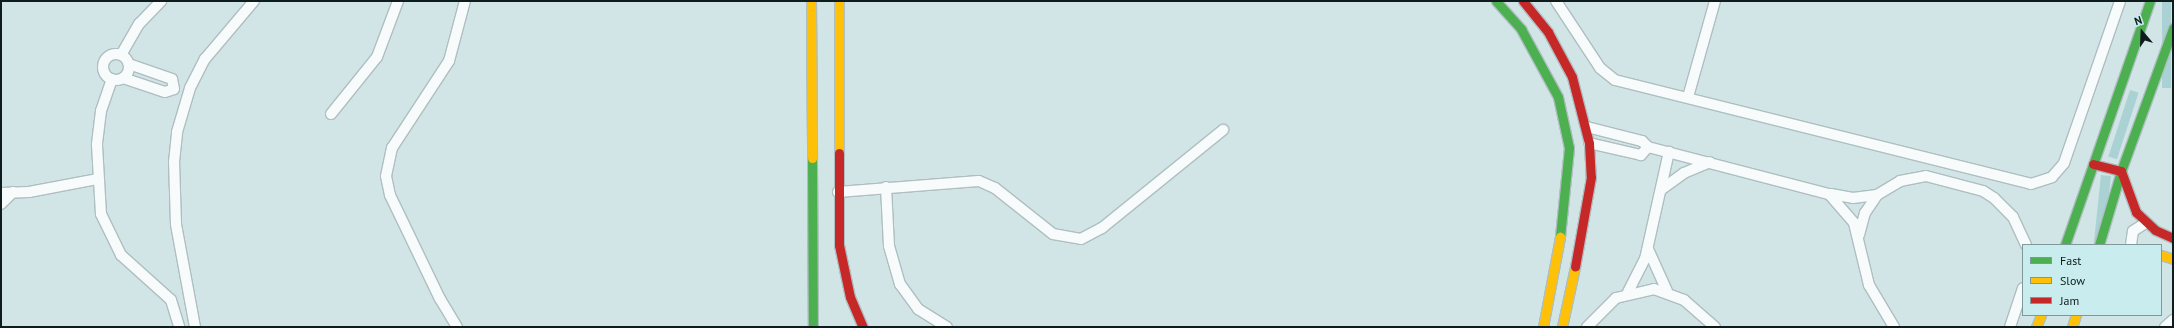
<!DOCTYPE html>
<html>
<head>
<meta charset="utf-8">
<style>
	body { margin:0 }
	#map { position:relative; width:2174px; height:328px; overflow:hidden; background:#d1e5e7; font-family:"PT Sans",sans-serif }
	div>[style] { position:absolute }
	.green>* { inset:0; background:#aad1d4; transform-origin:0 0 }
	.roads { filter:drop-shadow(1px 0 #afbec0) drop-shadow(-1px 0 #afbec0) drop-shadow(0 1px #afbec0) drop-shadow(0 -1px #afbec0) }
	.street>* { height:10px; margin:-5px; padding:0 5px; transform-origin:5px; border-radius:5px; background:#f8fbfb }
	.street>.ring { margin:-5px; padding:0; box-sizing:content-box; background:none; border:10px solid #f8fbfb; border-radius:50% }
	.fast>* { height:9px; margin:-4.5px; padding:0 4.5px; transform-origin:4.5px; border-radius:4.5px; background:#4caf50 }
	.slow>* { height:9px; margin:-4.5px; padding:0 4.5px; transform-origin:4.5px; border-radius:4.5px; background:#ffc107 }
	.jam>* { height:9px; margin:-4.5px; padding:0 4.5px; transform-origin:4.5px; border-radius:4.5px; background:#c62828 }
	span { translate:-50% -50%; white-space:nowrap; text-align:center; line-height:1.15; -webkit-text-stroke:3.5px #c9edef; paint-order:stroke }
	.frame { position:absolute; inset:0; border:2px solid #0f1c1d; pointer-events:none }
	.legend { position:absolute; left:2022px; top:244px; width:140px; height:72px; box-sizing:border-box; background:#c9edef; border:1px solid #7f999b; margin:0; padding:5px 7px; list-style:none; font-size:12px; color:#0f1c1d }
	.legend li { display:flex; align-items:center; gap:8px; height:20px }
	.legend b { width:20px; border:1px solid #7f999b }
	.north { position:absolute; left:2122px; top:12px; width:40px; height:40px; -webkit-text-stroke:3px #c9edef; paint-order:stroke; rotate:341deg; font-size:11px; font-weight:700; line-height:16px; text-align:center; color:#0f1c1d }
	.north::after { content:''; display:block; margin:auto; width:14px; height:18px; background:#0f1c1d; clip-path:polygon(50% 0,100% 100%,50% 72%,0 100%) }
</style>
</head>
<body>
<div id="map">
	<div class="green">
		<div style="left:2162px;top:1px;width:9px;height:87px"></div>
		<div style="left:2130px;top:90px;width:9px;height:70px;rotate:18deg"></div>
		<div style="left:2101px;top:175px;width:10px;height:74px;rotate:6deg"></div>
	</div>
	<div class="roads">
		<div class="street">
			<div style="left:1556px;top:1px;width:80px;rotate:56.7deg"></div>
			<div style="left:1600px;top:68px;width:19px;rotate:39deg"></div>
			<div style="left:1615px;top:80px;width:429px;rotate:14deg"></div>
			<div style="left:2031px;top:184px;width:22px;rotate:-18deg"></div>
			<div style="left:2052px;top:177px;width:18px;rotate:-49deg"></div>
			<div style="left:2064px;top:163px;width:171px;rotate:-70.9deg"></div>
			<div class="ring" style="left:103px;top:54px;width:16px;height:16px"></div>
			<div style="left:121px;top:55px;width:36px;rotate:-60deg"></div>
			<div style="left:139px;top:24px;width:32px;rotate:-46deg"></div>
			<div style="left:123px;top:78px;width:44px;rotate:18.4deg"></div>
			<div style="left:165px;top:92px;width:9px;rotate:-18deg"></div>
			<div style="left:174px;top:89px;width:10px;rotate:-101deg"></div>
			<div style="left:172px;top:79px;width:46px;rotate:-160.8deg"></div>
			<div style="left:112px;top:79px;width:34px;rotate:109deg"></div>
			<div style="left:101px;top:111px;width:34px;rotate:97deg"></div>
			<div style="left:97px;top:145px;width:69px;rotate:86.7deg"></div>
			<div style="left:101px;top:214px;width:46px;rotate:64deg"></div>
			<div style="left:121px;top:255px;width:67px;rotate:42deg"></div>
			<div style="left:171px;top:300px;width:28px;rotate:73deg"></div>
			<div style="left:1688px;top:97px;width:100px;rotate:-74.3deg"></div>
			<div style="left:331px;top:114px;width:73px;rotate:-51.1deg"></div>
			<div style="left:377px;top:57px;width:60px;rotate:-69.4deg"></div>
			<div style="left:1587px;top:127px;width:57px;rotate:14.3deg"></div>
			<div style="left:1642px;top:141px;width:8px;rotate:45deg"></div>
			<div style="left:1648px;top:147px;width:11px;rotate:131deg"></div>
			<div style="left:1641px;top:155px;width:53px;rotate:-167deg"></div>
			<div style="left:1648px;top:147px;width:187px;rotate:14.6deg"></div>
			<div style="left:1829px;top:194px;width:38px;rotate:49deg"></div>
			<div style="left:1854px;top:223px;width:64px;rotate:76.4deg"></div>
			<div style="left:1869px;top:285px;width:49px;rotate:59.2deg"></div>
			<div style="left:886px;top:187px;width:59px;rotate:87.1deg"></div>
			<div style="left:889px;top:246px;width:40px;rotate:74deg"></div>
			<div style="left:900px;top:284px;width:31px;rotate:54deg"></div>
			<div style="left:918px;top:309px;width:34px;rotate:32deg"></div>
			<div style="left:1662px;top:189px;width:27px;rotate:-36deg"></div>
			<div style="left:1684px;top:173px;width:28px;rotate:-23deg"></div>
			<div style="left:838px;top:192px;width:141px;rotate:-4.5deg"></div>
			<div style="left:979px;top:181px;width:17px;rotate:24deg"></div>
			<div style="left:995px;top:188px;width:74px;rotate:38.4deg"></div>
			<div style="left:1053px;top:234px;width:28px;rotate:10deg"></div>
			<div style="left:1081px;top:239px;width:24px;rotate:-28deg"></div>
			<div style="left:1102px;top:228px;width:156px;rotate:-39deg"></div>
			<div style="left:1px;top:193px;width:28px;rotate:-2deg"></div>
			<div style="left:29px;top:192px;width:69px;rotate:-10.8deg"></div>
			<div style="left:1831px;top:194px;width:22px;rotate:10deg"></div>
			<div style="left:1853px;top:198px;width:24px;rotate:-7deg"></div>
			<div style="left:1px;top:204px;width:17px;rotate:-45deg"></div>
			<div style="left:1859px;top:235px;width:23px;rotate:-75deg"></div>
			<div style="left:1865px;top:213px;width:22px;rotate:-56deg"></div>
			<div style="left:1877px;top:195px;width:27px;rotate:-31deg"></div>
			<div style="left:1900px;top:181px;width:26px;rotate:-11deg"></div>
			<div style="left:1926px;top:176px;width:59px;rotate:14.7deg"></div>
			<div style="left:1983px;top:191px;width:13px;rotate:32deg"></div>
			<div style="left:1994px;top:198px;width:27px;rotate:45deg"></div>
			<div style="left:2013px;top:217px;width:31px;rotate:65deg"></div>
			<div style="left:2131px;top:245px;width:14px;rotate:-82deg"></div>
			<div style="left:2133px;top:231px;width:15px;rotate:-32deg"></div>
			<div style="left:1648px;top:249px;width:46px;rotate:65.7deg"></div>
			<div style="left:1628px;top:292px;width:37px;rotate:-63deg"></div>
			<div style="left:1645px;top:259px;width:110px;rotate:-77.4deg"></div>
			<div style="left:195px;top:327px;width:105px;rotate:-100.5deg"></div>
			<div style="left:176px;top:224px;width:62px;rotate:-91.8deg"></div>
			<div style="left:174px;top:162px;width:30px;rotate:-84deg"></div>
			<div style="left:177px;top:132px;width:46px;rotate:-73.5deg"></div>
			<div style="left:190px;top:88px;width:33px;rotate:-63deg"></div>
			<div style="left:205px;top:59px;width:76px;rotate:-49.8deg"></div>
			<div style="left:457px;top:327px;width:33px;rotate:-121deg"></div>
			<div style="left:440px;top:299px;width:115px;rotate:-115.7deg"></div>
			<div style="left:390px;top:195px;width:19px;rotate:-102deg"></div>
			<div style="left:386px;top:176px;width:29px;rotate:-78deg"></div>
			<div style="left:392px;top:148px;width:104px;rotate:-56.8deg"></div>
			<div style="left:449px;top:61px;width:62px;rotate:-75.1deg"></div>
			<div style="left:1587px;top:327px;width:41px;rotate:-45deg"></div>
			<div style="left:1616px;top:298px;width:39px;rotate:-13deg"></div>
			<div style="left:1654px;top:289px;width:32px;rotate:20deg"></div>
			<div style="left:1684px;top:300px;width:41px;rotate:41.1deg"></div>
			<div style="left:2010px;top:327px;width:41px;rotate:-71.6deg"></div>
			<div style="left:2165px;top:327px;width:11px;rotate:-41deg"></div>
		</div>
		<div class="fast">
			<div style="left:1496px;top:1px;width:38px;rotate:48deg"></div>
			<div style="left:1521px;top:29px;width:77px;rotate:61.4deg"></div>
			<div style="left:1558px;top:97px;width:52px;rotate:77.8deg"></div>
			<div style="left:1569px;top:148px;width:89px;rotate:95.8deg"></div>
			<div style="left:812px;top:158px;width:169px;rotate:89.7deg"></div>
			<div style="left:2065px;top:245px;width:258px;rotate:-70.8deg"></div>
			<div style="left:2099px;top:245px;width:77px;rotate:-73.4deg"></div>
			<div style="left:2121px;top:171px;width:152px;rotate:-70deg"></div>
		</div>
		<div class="slow">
			<div style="left:811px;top:1px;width:157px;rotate:89.6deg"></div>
			<div style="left:839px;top:1px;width:152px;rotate:90deg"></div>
			<div style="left:2161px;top:255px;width:13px;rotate:18deg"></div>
			<div style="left:1543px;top:327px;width:92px;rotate:-79.3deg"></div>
			<div style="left:1562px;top:327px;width:61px;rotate:-77.8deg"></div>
			<div style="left:2036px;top:327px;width:13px;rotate:-67deg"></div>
			<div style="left:2072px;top:327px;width:13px;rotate:-72deg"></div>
		</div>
		<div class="jam">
			<div style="left:1523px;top:1px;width:40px;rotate:51deg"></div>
			<div style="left:1548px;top:32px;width:51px;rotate:61.9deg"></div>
			<div style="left:1572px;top:77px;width:68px;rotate:75.6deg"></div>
			<div style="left:1589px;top:143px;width:34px;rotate:87deg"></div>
			<div style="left:1591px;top:177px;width:91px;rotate:100.1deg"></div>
			<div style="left:839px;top:153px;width:92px;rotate:90deg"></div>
			<div style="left:839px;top:245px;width:53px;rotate:78.1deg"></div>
			<div style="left:850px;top:297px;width:33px;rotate:67deg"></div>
			<div style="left:2093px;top:164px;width:29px;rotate:14deg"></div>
			<div style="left:2121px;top:171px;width:44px;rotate:69.9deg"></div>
			<div style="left:2136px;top:212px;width:26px;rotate:43deg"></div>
			<div style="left:2155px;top:230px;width:20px;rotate:24deg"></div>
		</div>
	</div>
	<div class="frame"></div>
	<ul class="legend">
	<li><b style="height:5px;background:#4caf50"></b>Fast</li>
	<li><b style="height:5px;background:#ffc107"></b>Slow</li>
	<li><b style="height:5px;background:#c62828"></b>Jam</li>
	</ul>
	<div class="north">N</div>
</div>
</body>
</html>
